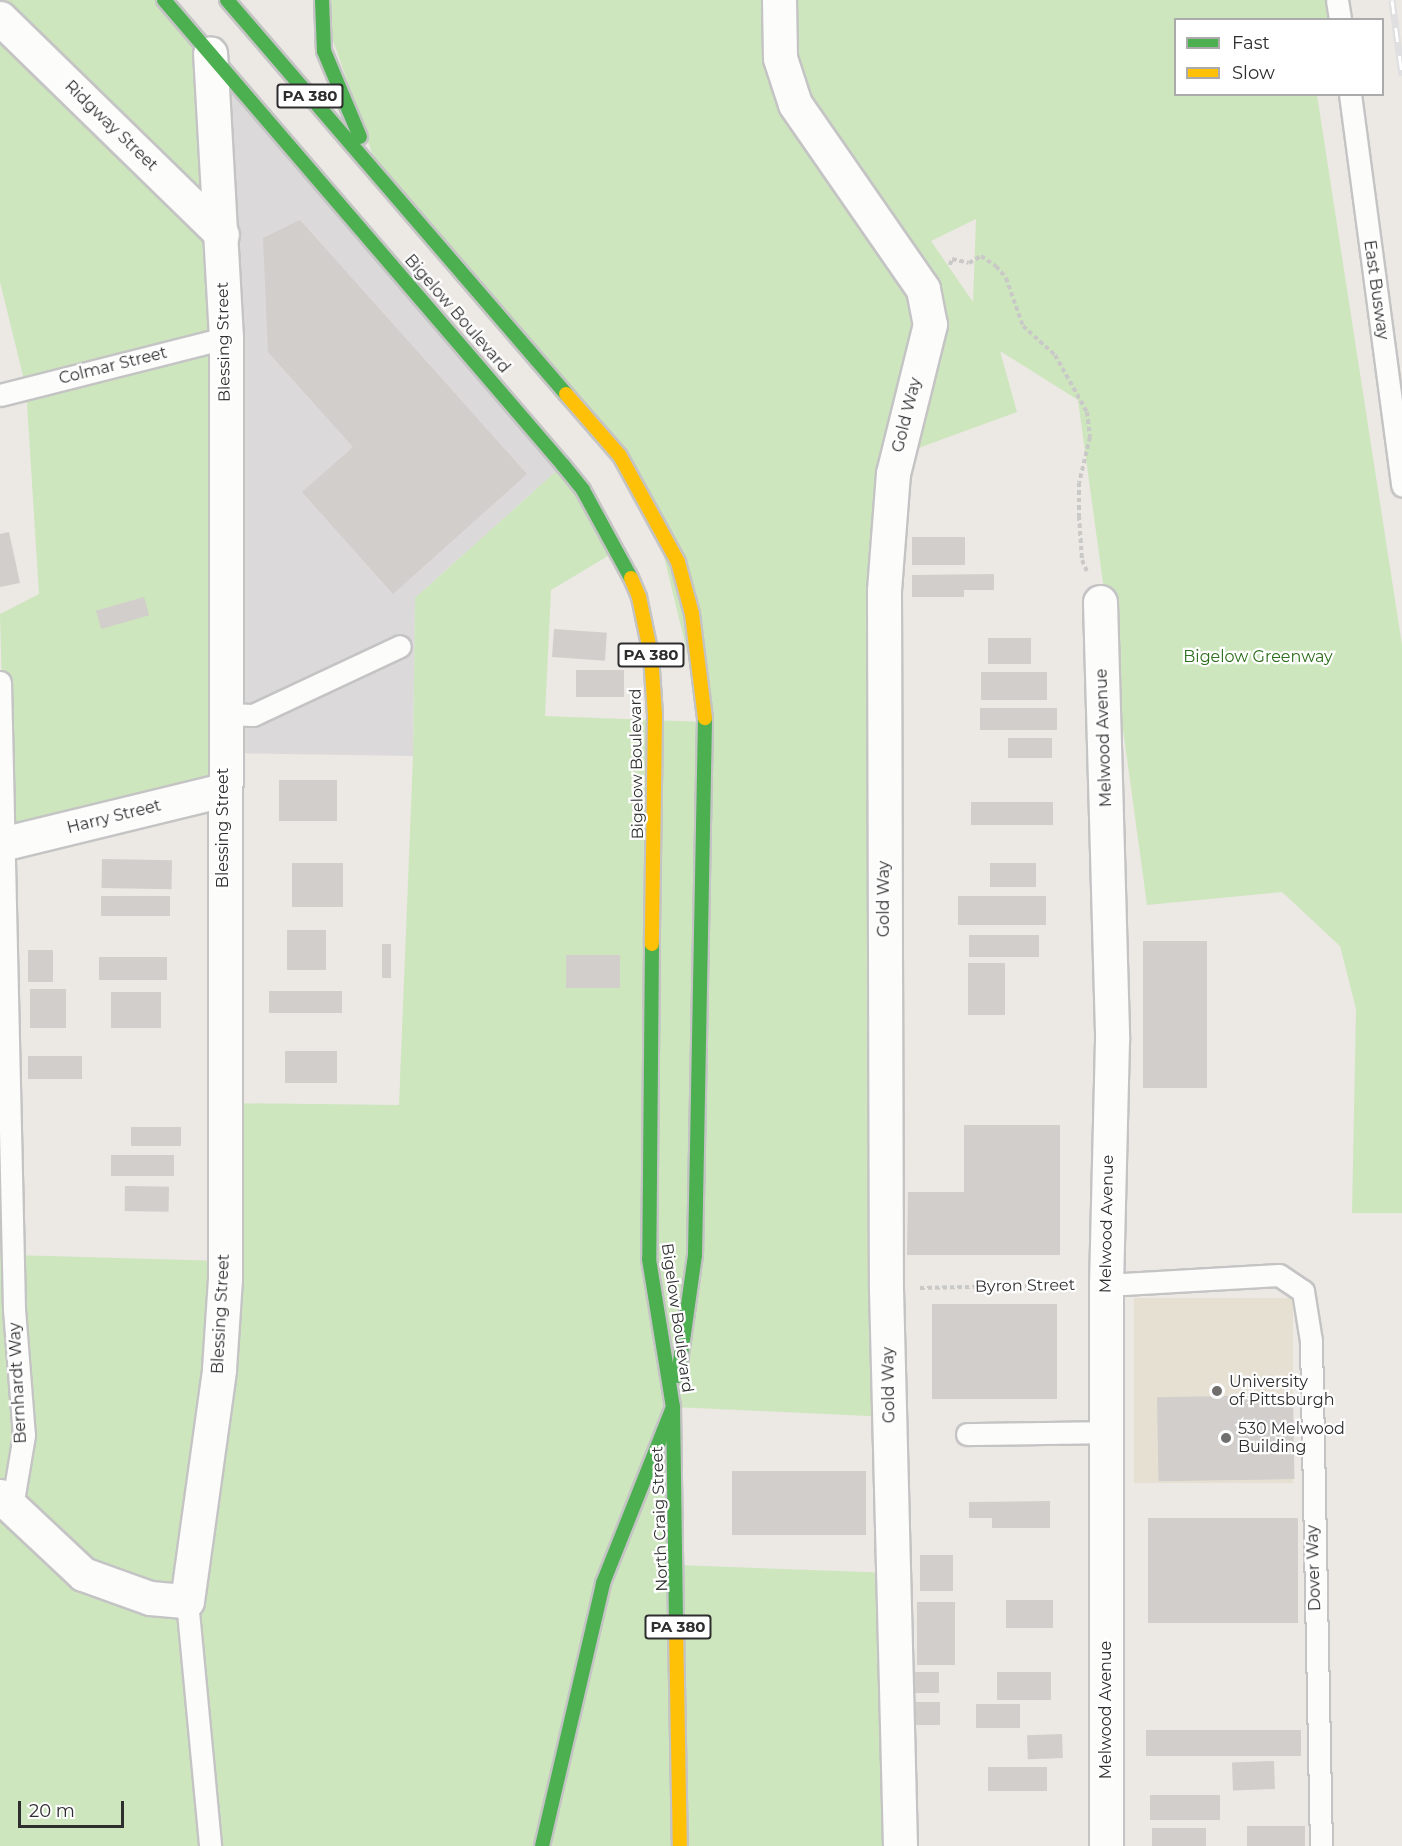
<!DOCTYPE html>
<html>
<head>
<meta charset="utf-8">
<style>
	body { margin:0 }
	#map { position:relative; width:1402px; height:1846px; overflow:hidden; background:#ece8e4; font-family:Montserrat,sans-serif }
	div>[style] { position:absolute }
	.industrial>* { inset:0; background:#dcd9db }
	.education>* { inset:0; background:#e6e0d3; transform-origin:0 0 }
	.green>* { inset:0; background:#cee6be }
	.building>* { inset:0; background:#d1cecb; transform-origin:0 0 }
	.path>* { height:4px; margin-top:-2px; transform-origin:0; background:repeating-linear-gradient(90deg,#c9c9c8 0 4.5px,transparent 0 7.5px) }
	.roads { filter:drop-shadow(2px 0 #c5c4c5) drop-shadow(-2px 0 #c5c4c5) drop-shadow(0 2px #c5c4c5) drop-shadow(0 -2px #c5c4c5) }
	.lane>* { height:21px; margin:-10.5px; padding:0 10.5px; transform-origin:10.5px; border-radius:10.5px; background:#fcfcfb }
	.street>* { height:33px; margin:-16.5px; padding:0 16.5px; transform-origin:16.5px; border-radius:16.5px; background:#fcfcfb }
	.fast>* { height:14px; margin:-7px; padding:0 7px; transform-origin:7px; border-radius:7px; background:#4caf50 }
	.slow>* { height:14px; margin:-7px; padding:0 7px; transform-origin:7px; border-radius:7px; background:#ffc107 }
	.rail>* { height:7px; margin-top:-3.5px; transform-origin:0; background:repeating-linear-gradient(90deg,#fff 0 14px,#dfdfe1 0 28px); box-sizing:border-box; border-block:2px solid #dfdfe1 }
	.dots>* { width:16px; height:16px; translate:-50% -50%; box-sizing:border-box; border:3px solid #fff; border-radius:50% }
	span { translate:-50% -50%; white-space:nowrap; text-align:center; line-height:1.15; -webkit-text-stroke:4.5px #fff; paint-order:stroke }
	.shield-label span { padding:2px 4px; background:#fff; border:2px solid; border-radius:4px; -webkit-text-stroke-width:0 }
	.shield-label { font-size:15px; color:#2e2e2e; font-weight:700 }
	.street-label { font-size:16px; color:#2e2e2e }
	.park-label { font-size:16px; color:#2c6e1b }
	.poi-label { font-size:16px; color:#2e2e2e }
	.left { translate:0 -50%; text-align:left }
	.legend { position:absolute; left:1174px; top:18px; width:210px; height:78px; box-sizing:border-box; background:#fff; border:2px solid #ababab; margin:0; padding:8px 10px; list-style:none; font-size:18px; color:#2e2e2e }
	.legend li { display:flex; align-items:center; gap:12px; height:30px }
	.legend b { width:30px; border:2px solid #ababab }
	.scale { position:absolute; left:18px; top:1801px; width:106px; height:27px; box-sizing:border-box; border:3px solid #2e2e2e; border-top:0; padding-left:8px; font-size:18px; line-height:21px; white-space:nowrap; color:#2e2e2e; -webkit-text-stroke:4px #fff; paint-order:stroke }
</style>
</head>
<body>
<div id="map">
	<div class="industrial">
		<div style="clip-path:polygon(210px 53px,563px 465px,415px 598px,413px 756px,223px 753px)"></div>
	</div>
	<div class="education">
		<div style="left:1134px;top:1298px;width:159px;height:185px"></div>
	</div>
	<div class="green">
		<div style="clip-path:polygon(0 0,164px 0,210px 53px,223px 790px,6px 843px,0 614px,39px 594px,26px 388px,0 282px)"></div>
		<div style="clip-path:polygon(evenodd,319px 0,1337px 0,1340px 19px,1176px 20px,1176px 94px,1317px 95px,1402px 645px,1402px 1213px,1352px 1213px,1356px 1009px,1340px 946px,1282px 892px,1147px 905px,1078px 400px,1000px 351px,1017px 412px,902px 454px,889px 1417px,674px 1407px,678px 1565px,893px 1573px,900px 1846px,0 1846px,0 1017px,13px 1255px,224px 1261px,223px 1103px,399px 1105px,413px 756px,415px 598px,563px 465px,618px 550px,551px 590px,545px 716px,704px 722px,653px 511px,381px 179px,319px 0,976px 219px,973px 302px,931px 241px,976px 219px)"></div>
	</div>
	<div class="building">
		<div style="clip-path:polygon(300px 220px,527px 474px,393px 594px,302px 492px,353px 447px,268px 352px,263px 238px)"></div>
		<div style="clip-path:polygon(9px 532px,20px 583px,0 587px,0 534px)"></div>
		<div style="left:965px;top:537px;width:28px;height:53px;rotate:90deg"></div>
		<div style="clip-path:polygon(994px 574px,994px 590px,964px 590px,964px 597px,912px 597px,912px 575px)"></div>
		<div style="left:144px;top:597px;width:19px;height:50px;rotate:74deg"></div>
		<div style="left:554px;top:629px;width:53px;height:28px;rotate:4deg"></div>
		<div style="left:988px;top:638px;width:43px;height:26px"></div>
		<div style="left:624px;top:670px;width:27px;height:48px;rotate:90deg"></div>
		<div style="left:1047px;top:672px;width:28px;height:66px;rotate:90deg"></div>
		<div style="left:980px;top:708px;width:77px;height:22px"></div>
		<div style="left:1008px;top:738px;width:44px;height:20px"></div>
		<div style="left:337px;top:780px;width:41px;height:58px;rotate:90deg"></div>
		<div style="left:971px;top:802px;width:82px;height:23px"></div>
		<div style="left:102px;top:859px;width:70px;height:29px;rotate:1deg"></div>
		<div style="left:292px;top:863px;width:51px;height:44px"></div>
		<div style="left:990px;top:863px;width:46px;height:24px"></div>
		<div style="left:101px;top:896px;width:69px;height:20px"></div>
		<div style="left:1046px;top:896px;width:29px;height:88px;rotate:90deg"></div>
		<div style="left:326px;top:930px;width:40px;height:39px;rotate:90deg"></div>
		<div style="left:969px;top:935px;width:70px;height:22px"></div>
		<div style="left:1207px;top:941px;width:147px;height:64px;rotate:90deg"></div>
		<div style="left:382px;top:944px;width:9px;height:34px"></div>
		<div style="left:28px;top:950px;width:25px;height:32px"></div>
		<div style="left:566px;top:955px;width:54px;height:33px"></div>
		<div style="left:99px;top:957px;width:68px;height:23px"></div>
		<div style="left:968px;top:963px;width:37px;height:52px"></div>
		<div style="left:30px;top:989px;width:36px;height:39px"></div>
		<div style="left:269px;top:991px;width:73px;height:22px"></div>
		<div style="left:111px;top:992px;width:50px;height:36px"></div>
		<div style="left:285px;top:1051px;width:52px;height:32px"></div>
		<div style="left:28px;top:1056px;width:54px;height:23px"></div>
		<div style="clip-path:polygon(964px 1125px,1060px 1125px,1060px 1255px,907px 1255px,908px 1192px,964px 1192px)"></div>
		<div style="left:131px;top:1127px;width:50px;height:19px"></div>
		<div style="left:111px;top:1155px;width:63px;height:21px"></div>
		<div style="left:125px;top:1186px;width:44px;height:25px;rotate:1deg"></div>
		<div style="left:1057px;top:1304px;width:95px;height:125px;rotate:90deg"></div>
		<div style="left:1293px;top:1395px;width:84px;height:136px;rotate:89deg"></div>
		<div style="left:732px;top:1471px;width:134px;height:64px"></div>
		<div style="clip-path:polygon(1050px 1501px,1050px 1528px,992px 1528px,992px 1518px,969px 1518px,969px 1502px)"></div>
		<div style="left:1148px;top:1518px;width:150px;height:105px"></div>
		<div style="left:920px;top:1555px;width:33px;height:36px"></div>
		<div style="left:1006px;top:1600px;width:47px;height:28px"></div>
		<div style="left:955px;top:1602px;width:63px;height:38px;rotate:90deg"></div>
		<div style="left:914px;top:1672px;width:25px;height:21px"></div>
		<div style="left:997px;top:1672px;width:54px;height:28px"></div>
		<div style="left:940px;top:1702px;width:23px;height:24px;rotate:90deg"></div>
		<div style="left:976px;top:1704px;width:44px;height:24px"></div>
		<div style="left:1301px;top:1730px;width:26px;height:155px;rotate:90deg"></div>
		<div style="left:1062px;top:1734px;width:24px;height:35px;rotate:88deg"></div>
		<div style="left:1274px;top:1761px;width:28px;height:42px;rotate:88deg"></div>
		<div style="left:1047px;top:1767px;width:24px;height:59px;rotate:90deg"></div>
		<div style="left:1150px;top:1795px;width:70px;height:25px"></div>
		<div style="left:1247px;top:1826px;width:58px;height:20px"></div>
		<div style="left:1152px;top:1828px;width:54px;height:18px"></div>
	</div>
	<div class="path">
		<div style="left:950px;top:265px;width:6px;rotate:-72deg"></div>
		<div style="left:952px;top:259px;width:17px;rotate:13deg"></div>
		<div style="left:969px;top:263px;width:14px;rotate:-30deg"></div>
		<div style="left:981px;top:256px;width:18px;rotate:34deg"></div>
		<div style="left:996px;top:266px;width:16px;rotate:50deg"></div>
		<div style="left:1006px;top:278px;width:51px;rotate:70.5deg"></div>
		<div style="left:1023px;top:326px;width:43px;rotate:42.2deg"></div>
		<div style="left:1055px;top:355px;width:65px;rotate:60.7deg"></div>
		<div style="left:1087px;top:412px;width:25px;rotate:83deg"></div>
		<div style="left:1090px;top:437px;width:47px;rotate:103.4deg"></div>
		<div style="left:1079px;top:483px;width:33px;rotate:90deg"></div>
		<div style="left:1079px;top:516px;width:44px;rotate:86.1deg"></div>
		<div style="left:1082px;top:560px;width:12px;rotate:66deg"></div>
		<div style="left:920px;top:1288px;width:151px;rotate:-1.1deg"></div>
	</div>
	<div class="roads">
		<div class="lane">
			<div style="left:1337px;top:0;width:20px;rotate:81deg"></div>
			<div style="left:1350px;top:94px;width:395px;rotate:82.4deg"></div>
			<div style="left:0;top:395px;width:233px;rotate:-14.2deg"></div>
			<div style="left:0;top:682px;width:627px;rotate:88.72deg"></div>
			<div style="left:14px;top:1309px;width:126px;rotate:85.5deg"></div>
			<div style="left:24px;top:1435px;width:73px;rotate:99.5deg"></div>
			<div style="left:224px;top:714px;width:29px;rotate:2deg"></div>
			<div style="left:253px;top:715px;width:162px;rotate:-25.1deg"></div>
			<div style="left:1106px;top:1285px;width:173px;rotate:-3.3deg"></div>
			<div style="left:1279px;top:1275px;width:29px;rotate:34deg"></div>
			<div style="left:1303px;top:1291px;width:51px;rotate:80.9deg"></div>
			<div style="left:1311px;top:1341px;width:505px;rotate:88.87deg"></div>
			<div style="left:967px;top:1434px;width:139px;rotate:-0.8deg"></div>
			<div style="left:187px;top:1601px;width:246px;rotate:84.6deg"></div>
		</div>
		<div class="street">
			<div style="left:779px;top:0;width:58px;rotate:89deg"></div>
			<div style="left:780px;top:58px;width:48px;rotate:71.9deg"></div>
			<div style="left:795px;top:104px;width:225px;rotate:55.3deg"></div>
			<div style="left:923px;top:289px;width:36px;rotate:79deg"></div>
			<div style="left:930px;top:324px;width:154px;rotate:103.9deg"></div>
			<div style="left:893px;top:473px;width:118px;rotate:94.4deg"></div>
			<div style="left:884px;top:591px;width:698px;rotate:89.84deg"></div>
			<div style="left:886px;top:1289px;width:557px;rotate:88.56deg"></div>
			<div style="left:0;top:18px;width:310px;rotate:44.3deg"></div>
			<div style="left:1100px;top:602px;width:438px;rotate:88.4deg"></div>
			<div style="left:1112px;top:1040px;width:245px;rotate:91.4deg"></div>
			<div style="left:1106px;top:1285px;width:561px;rotate:90deg"></div>
			<div style="left:6px;top:843px;width:223px;rotate:-13.7deg"></div>
			<div style="left:0;top:1496px;width:114px;rotate:43.2deg"></div>
			<div style="left:83px;top:1574px;width:71px;rotate:19.7deg"></div>
			<div style="left:150px;top:1598px;width:37px;rotate:5deg"></div>
			<div style="left:187px;top:1601px;width:234px;rotate:-82.1deg"></div>
			<div style="left:219px;top:1369px;width:90px;rotate:-86.2deg"></div>
			<div style="left:225px;top:1279px;width:941px;rotate:-89.94deg"></div>
			<div style="left:226px;top:338px;width:285px;rotate:-93.2deg"></div>
		</div>
		<div class="fast">
			<div style="left:164px;top:0;width:613px;rotate:49.37deg"></div>
			<div style="left:563px;top:465px;width:32px;rotate:51deg"></div>
			<div style="left:583px;top:490px;width:100px;rotate:61.4deg"></div>
			<div style="left:227px;top:0;width:520px;rotate:49.29deg"></div>
			<div style="left:322px;top:0;width:51px;rotate:87.8deg"></div>
			<div style="left:324px;top:51px;width:93px;rotate:67.3deg"></div>
			<div style="left:652px;top:944px;width:315px;rotate:90.5deg"></div>
			<div style="left:649px;top:1259px;width:150px;rotate:80.8deg"></div>
			<div style="left:673px;top:1407px;width:219px;rotate:89.2deg"></div>
			<div style="left:678px;top:1376px;width:122px;rotate:-82deg"></div>
			<div style="left:695px;top:1255px;width:537px;rotate:-88.93deg"></div>
			<div style="left:542px;top:1846px;width:270px;rotate:-76.9deg"></div>
			<div style="left:603px;top:1583px;width:189px;rotate:-68.3deg"></div>
		</div>
		<div class="slow">
			<div style="left:566px;top:394px;width:82px;rotate:48.9deg"></div>
			<div style="left:620px;top:456px;width:121px;rotate:61.3deg"></div>
			<div style="left:678px;top:562px;width:54px;rotate:74.9deg"></div>
			<div style="left:692px;top:614px;width:105px;rotate:82.9deg"></div>
			<div style="left:631px;top:578px;width:21px;rotate:67deg"></div>
			<div style="left:639px;top:597px;width:59px;rotate:78.3deg"></div>
			<div style="left:651px;top:655px;width:61px;rotate:86.2deg"></div>
			<div style="left:655px;top:716px;width:228px;rotate:90.8deg"></div>
			<div style="left:676px;top:1626px;width:220px;rotate:89deg"></div>
		</div>
	</div>
	<div class="rail">
		<div style="left:1392px;top:0;width:76px;rotate:82.4deg"></div>
	</div>
	<div class="dots">
		<div style="left:1217px;top:1391px;background:#706f6e"></div>
		<div style="left:1226px;top:1438px;background:#706f6e"></div>
	</div>
	<div class="shield-label">
		<span style="left:310px;top:96px">PA 380</span>
		<span style="left:651px;top:655px">PA 380</span>
		<span style="left:678px;top:1627px">PA 380</span>
	</div>
	<div class="street-label">
		<span style="left:111px;top:126px;rotate:44deg">Ridgway Street</span>
		<span style="left:1376px;top:290px;rotate:82deg">East Busway</span>
		<span style="left:457px;top:314px;rotate:49deg">Bigelow Boulevard</span>
		<span style="left:224px;top:342px;rotate:-91deg">Blessing Street</span>
		<span style="left:113px;top:366px;rotate:-14deg">Colmar Street</span>
		<span style="left:907px;top:415px;rotate:-76deg">Gold Way</span>
		<span style="left:1104px;top:738px;rotate:-92deg">Melwood Avenue</span>
		<span style="left:637px;top:764px;rotate:-91deg">Bigelow Boulevard</span>
		<span style="left:114px;top:817px;rotate:-14deg">Harry Street</span>
		<span style="left:223px;top:828px;rotate:-90deg">Blessing Street</span>
		<span style="left:884px;top:899px;rotate:-90deg">Gold Way</span>
		<span style="left:1107px;top:1224px;rotate:-89deg">Melwood Avenue</span>
		<span style="left:1025px;top:1286px;rotate:-1deg">Byron Street</span>
		<span style="left:221px;top:1314px;rotate:-87deg">Blessing Street</span>
		<span style="left:677px;top:1318px;rotate:82deg">Bigelow Boulevard</span>
		<span style="left:18px;top:1383px;rotate:-93deg">Bernhardt Way</span>
		<span style="left:889px;top:1385px;rotate:-91deg">Gold Way</span>
		<span style="left:660px;top:1519px;rotate:-92deg">North Craig Street</span>
		<span style="left:1314px;top:1568px;rotate:-92deg">Dover Way</span>
		<span style="left:1106px;top:1710px;rotate:-90deg">Melwood Avenue</span>
	</div>
	<div class="park-label">
		<span style="left:1258px;top:657px">Bigelow Greenway</span>
	</div>
	<div class="poi-label">
		<span class="left" style="left:1229px;top:1391px">University<br>of Pittsburgh</span>
		<span class="left" style="left:1238px;top:1438px">530 Melwood<br>Building</span>
	</div>
	<ul class="legend">
	<li><b style="height:8px;background:#4caf50"></b>Fast</li>
	<li><b style="height:8px;background:#ffc107"></b>Slow</li>
	</ul>
	<div class="scale">20 m</div>
</div>
</body>
</html>
